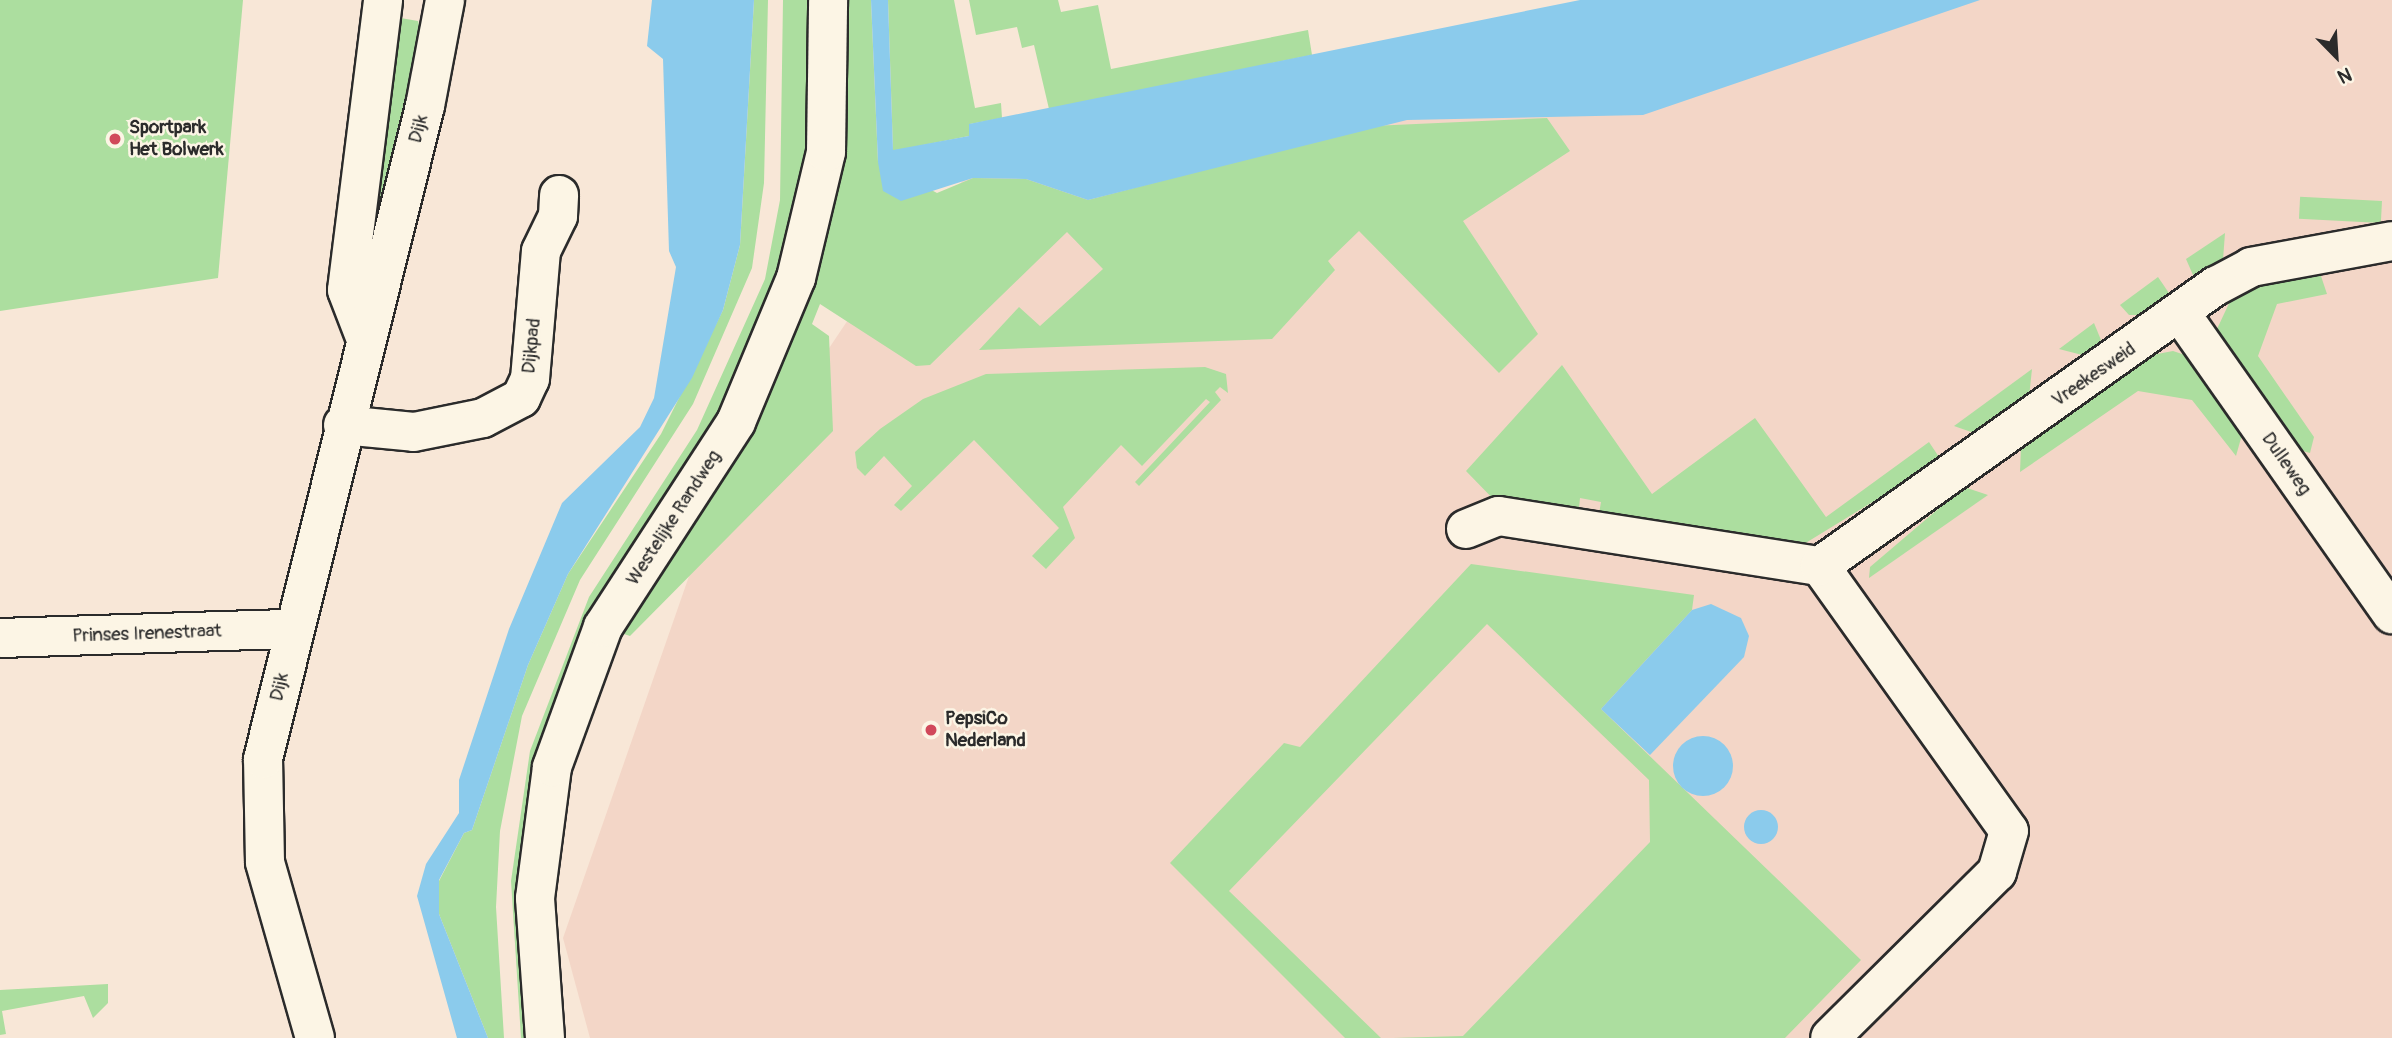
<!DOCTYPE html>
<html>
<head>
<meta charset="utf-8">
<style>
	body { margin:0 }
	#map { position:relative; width:2392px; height:1038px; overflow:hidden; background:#f8e7d7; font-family:Pangolin,sans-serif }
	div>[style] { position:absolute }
	.built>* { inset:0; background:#f3d6c7 }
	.green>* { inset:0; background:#acde9f; transform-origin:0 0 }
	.water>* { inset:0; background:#8bcbec }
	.round { border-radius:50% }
	.roads { filter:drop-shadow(2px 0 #2b2b2b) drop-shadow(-2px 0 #2b2b2b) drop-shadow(0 2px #2b2b2b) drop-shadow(0 -2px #2b2b2b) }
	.minor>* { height:38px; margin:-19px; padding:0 19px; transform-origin:19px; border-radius:19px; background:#fcf5e5 }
	.dots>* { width:19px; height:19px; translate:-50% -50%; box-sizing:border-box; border:4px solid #fcf5e5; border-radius:50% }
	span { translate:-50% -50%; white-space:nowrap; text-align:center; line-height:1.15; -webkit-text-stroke:5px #fcf5e5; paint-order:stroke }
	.poi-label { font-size:19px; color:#2b2b2b; font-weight:700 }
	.left { translate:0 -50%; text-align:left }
	.street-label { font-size:19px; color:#2b2b2b }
	.north { position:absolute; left:2301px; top:21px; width:70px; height:70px; -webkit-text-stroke:5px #fcf5e5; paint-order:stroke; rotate:156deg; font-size:19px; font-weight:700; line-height:28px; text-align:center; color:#2b2b2b }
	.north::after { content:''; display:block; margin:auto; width:24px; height:32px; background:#2b2b2b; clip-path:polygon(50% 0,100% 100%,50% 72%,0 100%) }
</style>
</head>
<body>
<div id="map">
	<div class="built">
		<div style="clip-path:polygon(1767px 0,2392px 0,2392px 1038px,590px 1038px,563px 938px,703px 536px,856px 308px,999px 137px)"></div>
	</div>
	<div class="green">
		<div style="clip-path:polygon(0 0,243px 0,218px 278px,0 311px)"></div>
		<div style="clip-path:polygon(754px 0,768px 0,764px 183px,752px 268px,693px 404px,580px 580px,522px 716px,500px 831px,496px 907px,504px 1038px,488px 1038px,439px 914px,439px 881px,464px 833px,472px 830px,528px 665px,568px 574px,661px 434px,723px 310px,740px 245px)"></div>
		<div style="clip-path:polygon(783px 0,814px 0,815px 79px,800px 221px,729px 403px,577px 651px,530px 1038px,521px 1038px,511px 881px,530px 751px,589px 597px,697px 430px,765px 279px,780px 200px)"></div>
		<div style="clip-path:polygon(848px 0,871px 0,878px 162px,937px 193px,973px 178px,1026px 179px,1088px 200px,1372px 126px,1547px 118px,1570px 151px,1463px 221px,1538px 334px,1499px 373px,1359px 231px,1328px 261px,1335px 270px,1272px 339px,979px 350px,1019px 307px,1040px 326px,1103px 269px,1067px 232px,930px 365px,916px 366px,820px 304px,812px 324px,829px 336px,833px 431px,630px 636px,618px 632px,767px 394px,814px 280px,842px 135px)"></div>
		<div style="clip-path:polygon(888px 0,954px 0,975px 108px,1001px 103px,1002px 118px,970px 124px,969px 136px,893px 151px)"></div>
		<div style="clip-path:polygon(969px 0,1058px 0,1061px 12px,1098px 5px,1111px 69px,1308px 30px,1312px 55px,1049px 109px,1034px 45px,1022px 48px,1017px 27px,976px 35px)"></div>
		<div style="clip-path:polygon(389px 16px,418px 21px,421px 32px,378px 241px,355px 260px)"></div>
		<div style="left:2382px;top:201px;width:22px;height:82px;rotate:93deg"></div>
		<div style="clip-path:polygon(2225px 233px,2223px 260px,2193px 275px,2186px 259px)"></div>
		<div style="clip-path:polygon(2319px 270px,2327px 294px,2277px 304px,2258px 356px,2314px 437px,2310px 453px,2292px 448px,2217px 329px,2232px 297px,2253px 286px)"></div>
		<div style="clip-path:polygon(2158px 277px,2171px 296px,2145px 315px,2129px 315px,2120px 305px)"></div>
		<div style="clip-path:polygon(2094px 323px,2101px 340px,2086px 356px,2059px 349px)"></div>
		<div style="clip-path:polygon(2173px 351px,2188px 356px,2243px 431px,2236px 456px,2192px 400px,2138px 391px,2020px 472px,2021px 447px,2152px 355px)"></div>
		<div style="clip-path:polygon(1562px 365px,1652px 494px,1755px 418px,1826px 517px,1929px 442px,1941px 460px,1804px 544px,1598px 520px,1601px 502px,1580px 498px,1578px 518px,1503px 509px,1466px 471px)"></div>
		<div style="clip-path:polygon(1205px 367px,1226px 374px,1228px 393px,1220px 387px,1215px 392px,1221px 400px,1139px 486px,1135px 482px,1210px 402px,1206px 399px,1142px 466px,1121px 445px,1063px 507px,1075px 538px,1046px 569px,1032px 556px,1059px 528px,974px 440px,901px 511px,894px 505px,912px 486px,884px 456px,865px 476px,857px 468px,855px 452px,880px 429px,923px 399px,986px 374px)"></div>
		<div style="clip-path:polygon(2032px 369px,2029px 397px,1974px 433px,1954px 426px)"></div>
		<div style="clip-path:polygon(1964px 487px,1988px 495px,1869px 578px,1870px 567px)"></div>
		<div style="clip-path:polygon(1471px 564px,1694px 595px,1692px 610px,1601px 709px,1861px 960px,1785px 1038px,1393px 1038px,1463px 1036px,1650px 842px,1649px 780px,1487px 624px,1229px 891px,1381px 1038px,1345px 1038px,1170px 863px,1284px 743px,1300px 747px)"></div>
		<div style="clip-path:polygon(108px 984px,108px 1003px,93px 1018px,84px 996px,2px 1011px,6px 1034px,0 1035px,0 990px)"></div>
	</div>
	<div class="water">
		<div style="clip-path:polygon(652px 0,754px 0,740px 245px,723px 310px,692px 378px,568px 574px,528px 665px,472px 830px,464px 833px,439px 880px,439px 914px,488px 1038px,457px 1038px,417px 896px,426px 864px,459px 813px,459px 780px,509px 629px,562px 503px,640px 427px,654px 398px,676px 267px,669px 251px,663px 59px,647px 46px)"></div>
		<div style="clip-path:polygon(871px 0,888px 0,893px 150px,969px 136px,969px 124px,1580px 0,1980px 0,1643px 115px,1407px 120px,1088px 200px,1026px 179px,973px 178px,901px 201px,883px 191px,878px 162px)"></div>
		<div style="clip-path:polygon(1711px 604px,1741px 618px,1749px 636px,1744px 657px,1650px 755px,1601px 709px,1692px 610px)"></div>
		<div class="round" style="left:1673px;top:736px;width:60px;height:60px"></div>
		<div class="round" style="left:1744px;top:810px;width:34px;height:34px"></div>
	</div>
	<div class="roads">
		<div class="minor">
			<div style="left:2181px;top:314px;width:367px;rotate:54.9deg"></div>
			<div style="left:365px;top:337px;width:50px;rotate:-111deg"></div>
			<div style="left:347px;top:290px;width:292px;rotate:-82.9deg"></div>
			<div style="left:343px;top:425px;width:71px;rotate:5.6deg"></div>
			<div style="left:414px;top:432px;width:70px;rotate:-11.5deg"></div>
			<div style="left:483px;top:418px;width:43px;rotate:-27.8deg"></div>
			<div style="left:521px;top:398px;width:21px;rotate:-65deg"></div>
			<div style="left:530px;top:379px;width:128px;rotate:-85.1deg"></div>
			<div style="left:541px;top:251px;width:39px;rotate:-64deg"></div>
			<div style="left:558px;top:216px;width:21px;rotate:-87deg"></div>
			<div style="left:1466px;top:529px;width:35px;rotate:-22deg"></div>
			<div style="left:1499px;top:516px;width:325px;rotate:8.9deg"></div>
			<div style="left:1820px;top:566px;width:325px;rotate:54.5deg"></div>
			<div style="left:2009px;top:831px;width:43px;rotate:106.3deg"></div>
			<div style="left:1997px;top:872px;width:235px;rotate:135.2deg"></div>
			<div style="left:1820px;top:566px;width:485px;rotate:-35.3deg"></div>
			<div style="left:2216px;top:286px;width:40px;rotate:-28deg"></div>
			<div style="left:2251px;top:267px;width:143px;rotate:-10.4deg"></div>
			<div style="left:0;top:638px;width:294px;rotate:-1.8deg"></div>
			<div style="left:315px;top:1038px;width:183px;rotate:-105.9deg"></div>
			<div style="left:265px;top:862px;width:103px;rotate:-91.1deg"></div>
			<div style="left:263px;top:759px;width:673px;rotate:-76.07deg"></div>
			<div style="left:425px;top:106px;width:108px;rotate:-79.3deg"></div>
			<div style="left:545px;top:1038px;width:140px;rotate:-94.1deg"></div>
			<div style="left:535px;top:898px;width:132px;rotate:-82.6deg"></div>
			<div style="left:552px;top:767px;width:149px;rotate:-70deg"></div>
			<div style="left:603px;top:627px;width:244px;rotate:-57deg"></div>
			<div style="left:736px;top:422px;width:156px;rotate:-67.4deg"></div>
			<div style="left:796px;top:278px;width:130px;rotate:-76.6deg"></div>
			<div style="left:826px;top:152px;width:152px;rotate:-89.2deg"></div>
		</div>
	</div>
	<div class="dots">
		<div style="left:115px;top:139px;background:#d1495b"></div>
		<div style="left:931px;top:730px;background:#d1495b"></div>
	</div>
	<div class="poi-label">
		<span class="left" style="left:129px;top:139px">Sportpark<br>Het Bolwerk</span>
		<span class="left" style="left:945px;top:730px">PepsiCo<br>Nederland</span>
	</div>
	<div class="street-label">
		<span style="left:419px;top:129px;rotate:-75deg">Dijk</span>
		<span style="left:532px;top:346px;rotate:-84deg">Dijkpad</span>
		<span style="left:2094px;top:375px;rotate:-35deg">Vreekesweid</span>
		<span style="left:2286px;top:464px;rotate:55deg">Dulleweg</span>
		<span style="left:674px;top:518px;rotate:-57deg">Westelijke Randweg</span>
		<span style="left:147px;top:634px;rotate:-2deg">Prinses Irenestraat</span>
		<span style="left:280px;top:687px;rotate:-77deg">Dijk</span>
	</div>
	<div class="north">N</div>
</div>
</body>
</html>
